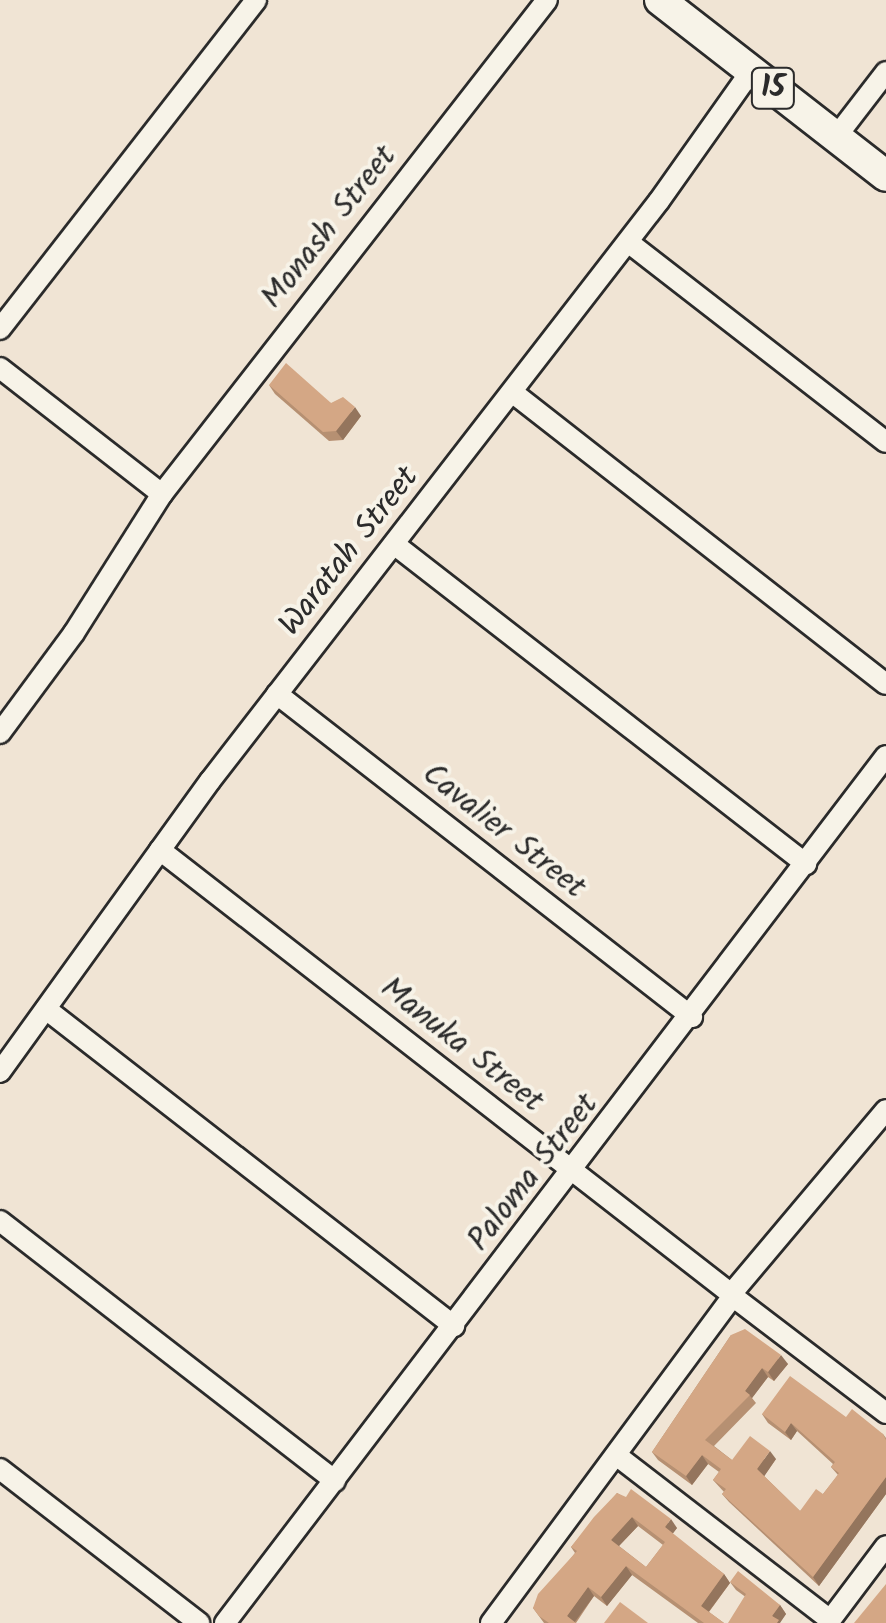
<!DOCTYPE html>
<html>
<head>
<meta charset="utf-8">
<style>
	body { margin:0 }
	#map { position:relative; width:886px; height:1623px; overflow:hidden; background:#f0e4d4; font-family:Kalam,sans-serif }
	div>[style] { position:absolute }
	.roads { filter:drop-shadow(2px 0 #2b2b2b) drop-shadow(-2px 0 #2b2b2b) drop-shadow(0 2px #2b2b2b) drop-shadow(0 -2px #2b2b2b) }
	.minor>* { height:20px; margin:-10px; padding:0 10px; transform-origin:10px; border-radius:10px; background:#f7f3e8 }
	.highway>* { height:30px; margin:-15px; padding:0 15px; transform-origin:15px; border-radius:15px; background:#f7f3e8 }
	.wall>* { inset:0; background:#b69072 }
	.shaded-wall>* { inset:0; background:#94755d }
	.building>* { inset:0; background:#d4a785 }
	span { translate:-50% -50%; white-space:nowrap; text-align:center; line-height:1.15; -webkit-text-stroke:8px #f7f3e8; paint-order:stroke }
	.shield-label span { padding:2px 8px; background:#f7f3e8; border:2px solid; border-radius:8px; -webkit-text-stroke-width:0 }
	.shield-label { font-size:30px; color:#2b2b2b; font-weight:700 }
	.street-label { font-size:32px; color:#2b2b2b }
</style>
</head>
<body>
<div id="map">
	<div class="roads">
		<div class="minor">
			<div style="left:836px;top:137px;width:82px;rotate:-52.4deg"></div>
			<div style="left:628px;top:242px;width:326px;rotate:37.8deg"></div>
			<div style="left:0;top:329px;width:417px;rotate:-52.1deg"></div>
			<div style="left:0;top:368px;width:205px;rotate:37.9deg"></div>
			<div style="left:512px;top:392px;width:474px;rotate:38deg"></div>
			<div style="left:394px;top:544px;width:522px;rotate:37.84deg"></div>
			<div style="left:277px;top:694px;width:526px;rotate:37.89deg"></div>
			<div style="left:0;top:733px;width:124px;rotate:-53.5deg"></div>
			<div style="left:74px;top:633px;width:165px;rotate:-57.7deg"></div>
			<div style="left:162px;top:494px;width:626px;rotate:-52.07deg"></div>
			<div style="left:160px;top:850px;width:716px;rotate:37.85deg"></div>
			<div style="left:46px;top:1009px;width:517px;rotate:37.85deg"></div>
			<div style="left:0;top:1072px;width:359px;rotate:-54.2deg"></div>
			<div style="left:210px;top:781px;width:733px;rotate:-52.26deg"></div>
			<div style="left:659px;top:201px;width:159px;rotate:-54.7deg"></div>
			<div style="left:0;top:1221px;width:424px;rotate:37.8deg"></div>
			<div style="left:737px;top:1287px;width:231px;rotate:-49.9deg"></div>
			<div style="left:739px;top:1301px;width:185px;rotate:37.3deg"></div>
			<div style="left:616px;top:1455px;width:270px;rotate:37.6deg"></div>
			<div style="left:0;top:1469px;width:252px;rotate:37.7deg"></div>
			<div style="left:225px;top:1623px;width:1090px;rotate:-52.68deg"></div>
			<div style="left:491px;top:1623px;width:398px;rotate:-53.5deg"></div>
			<div style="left:828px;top:1623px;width:96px;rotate:-53deg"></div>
		</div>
		<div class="highway">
			<div style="left:660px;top:0;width:286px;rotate:37.9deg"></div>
		</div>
	</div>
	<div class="wall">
		<div style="clip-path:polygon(269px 385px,331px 403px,361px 416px,343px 440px,329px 441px,275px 394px)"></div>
		<div style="clip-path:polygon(731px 1335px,788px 1364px,774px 1381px,768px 1377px,752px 1398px,756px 1403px,714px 1446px,732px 1460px,776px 1459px,764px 1476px,800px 1511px,823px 1494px,838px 1475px,831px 1467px,833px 1464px,797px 1431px,791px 1440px,768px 1423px,762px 1414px,846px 1417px,883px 1434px,886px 1438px,886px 1494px,819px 1586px,729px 1502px,722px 1494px,724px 1492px,713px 1480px,719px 1472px,708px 1464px,692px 1485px,658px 1460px,652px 1452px)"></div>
		<div style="clip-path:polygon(evenodd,617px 1493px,677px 1528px,672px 1534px,724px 1574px,730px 1583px,709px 1612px,724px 1623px,698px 1623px,632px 1575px,607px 1606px,594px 1596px,576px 1623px,544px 1623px,533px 1608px,575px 1553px,571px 1547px,617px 1493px,638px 1526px,663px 1545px,646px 1567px,619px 1546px,638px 1526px)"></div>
		<div style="clip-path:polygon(730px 1582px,780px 1605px,786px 1614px,780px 1622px,736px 1590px)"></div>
	</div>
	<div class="shaded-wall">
		<div style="clip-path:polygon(355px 407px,361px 416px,343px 440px,336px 431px)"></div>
		<div style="clip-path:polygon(781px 1355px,788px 1364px,774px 1381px,768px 1372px)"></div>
		<div style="clip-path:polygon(762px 1368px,768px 1377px,752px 1398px,745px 1391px)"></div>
		<div style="clip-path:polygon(791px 1423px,797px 1431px,791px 1440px,785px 1432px)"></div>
		<div style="clip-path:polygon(770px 1451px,776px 1459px,763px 1478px,757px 1469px)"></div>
		<div style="clip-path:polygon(702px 1455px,708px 1464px,692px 1485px,686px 1476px)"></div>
		<div style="clip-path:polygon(886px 1477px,886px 1494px,819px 1586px,813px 1577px)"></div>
		<div style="clip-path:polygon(632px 1517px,638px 1526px,617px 1548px,611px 1540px)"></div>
		<div style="clip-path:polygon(671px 1519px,677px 1528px,671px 1536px,665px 1527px)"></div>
		<div style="clip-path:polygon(626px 1566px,632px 1575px,607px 1606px,601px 1597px)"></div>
		<div style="clip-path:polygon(724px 1574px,730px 1583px,707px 1614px,701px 1606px)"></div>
		<div style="clip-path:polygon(588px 1587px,594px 1596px,574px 1623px,567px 1616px)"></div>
		<div style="clip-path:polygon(780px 1605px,786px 1614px,780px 1623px,777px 1623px,772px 1616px)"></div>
	</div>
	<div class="building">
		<div style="clip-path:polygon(286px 363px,331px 403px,343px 397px,355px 407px,336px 431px,323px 432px,269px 385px)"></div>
		<div style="clip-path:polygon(745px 1329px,781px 1355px,768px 1372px,762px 1368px,745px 1391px,750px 1395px,705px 1440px,732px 1460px,750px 1436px,770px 1451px,757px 1469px,800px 1511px,816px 1489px,823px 1494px,839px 1473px,831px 1467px,835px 1462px,791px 1423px,785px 1432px,762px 1414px,790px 1376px,846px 1417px,852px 1409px,883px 1434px,886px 1440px,886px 1477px,813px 1577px,722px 1494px,726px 1489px,713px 1480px,721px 1469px,702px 1455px,686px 1476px,652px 1452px,731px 1335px)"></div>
		<div style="clip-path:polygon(evenodd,631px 1489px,671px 1519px,665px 1527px,724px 1574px,701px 1606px,724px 1623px,704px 1623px,626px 1566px,601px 1597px,588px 1587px,567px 1616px,576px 1623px,549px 1623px,539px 1616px,533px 1608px,538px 1594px,577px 1551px,571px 1547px,594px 1517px,617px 1493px,626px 1497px,631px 1489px,632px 1517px,665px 1542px,646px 1567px,611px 1540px,632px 1517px)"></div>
		<div style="clip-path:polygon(738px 1571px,780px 1605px,772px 1616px,779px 1620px,777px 1623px,728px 1623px,746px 1594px,730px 1582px)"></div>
		<div style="clip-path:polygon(886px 1584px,886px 1623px,854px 1623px)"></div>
		<div style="clip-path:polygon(620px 1602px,648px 1623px,604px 1623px)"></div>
	</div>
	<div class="shield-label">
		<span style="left:773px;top:88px">15</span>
	</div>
	<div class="street-label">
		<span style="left:330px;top:228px;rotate:-52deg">Monash Street</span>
		<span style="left:350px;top:552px;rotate:-52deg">Waratah Street</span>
		<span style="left:503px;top:832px;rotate:38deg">Cavalier Street</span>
		<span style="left:461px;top:1046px;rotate:38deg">Manuka Street</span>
		<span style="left:534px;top:1173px;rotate:-52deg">Paloma Street</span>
	</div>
</div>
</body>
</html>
